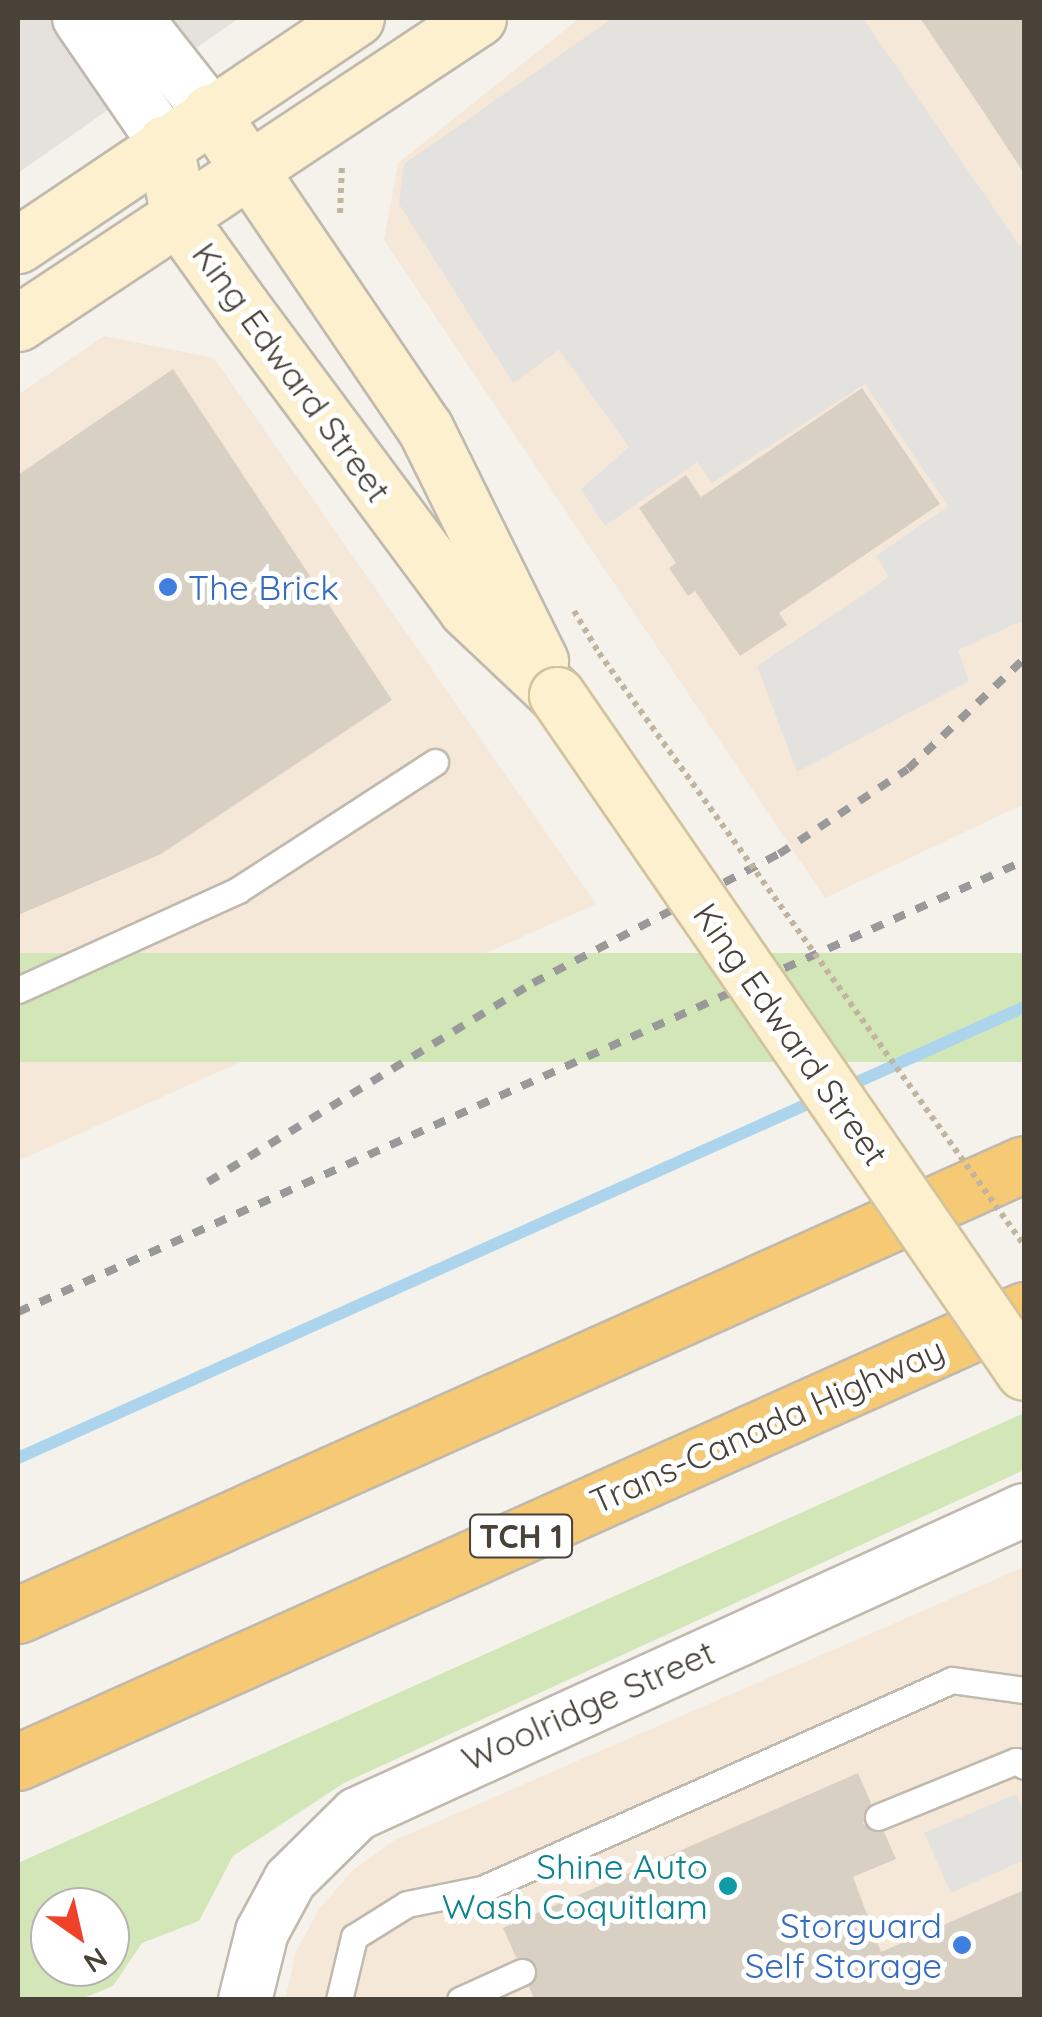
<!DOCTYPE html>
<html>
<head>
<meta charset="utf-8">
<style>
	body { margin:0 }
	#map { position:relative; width:1042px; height:2017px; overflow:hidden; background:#f5f2eb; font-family:Quicksand,sans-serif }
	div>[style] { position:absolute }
	.commercial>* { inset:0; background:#f5e8d8 }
	.industrial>* { inset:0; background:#e5e1dc }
	.green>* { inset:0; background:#d2e6b7; transform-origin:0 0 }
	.parking>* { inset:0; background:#e4e2df }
	.stream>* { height:12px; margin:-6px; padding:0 6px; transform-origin:6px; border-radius:6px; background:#acd4ed }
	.building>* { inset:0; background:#d9d0c4 }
	.path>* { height:6px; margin-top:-3px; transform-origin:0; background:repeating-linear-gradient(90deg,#c1b5a0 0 5px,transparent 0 10px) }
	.roads { filter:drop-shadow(2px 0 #c0b9ae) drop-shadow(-2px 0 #c0b9ae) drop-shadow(0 2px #c0b9ae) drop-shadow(0 -2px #c0b9ae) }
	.lane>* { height:25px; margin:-12.5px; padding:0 12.5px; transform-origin:12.5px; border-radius:12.5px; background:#fff }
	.street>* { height:52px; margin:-26px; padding:0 26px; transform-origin:26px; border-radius:26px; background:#fff }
	.secondary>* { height:55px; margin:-27.5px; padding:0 27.5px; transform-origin:27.5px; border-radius:27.5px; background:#fcf0ce }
	.highway>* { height:55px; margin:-27.5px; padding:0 27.5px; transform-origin:27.5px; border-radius:27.5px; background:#f6c975 }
	.rail>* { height:8px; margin-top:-4px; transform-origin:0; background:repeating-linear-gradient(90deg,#999 0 12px,transparent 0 24px) }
	.path-bridge>* { height:6px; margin-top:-3px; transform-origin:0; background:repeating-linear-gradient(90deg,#c1b5a0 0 5px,transparent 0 10px) }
	.bridges { filter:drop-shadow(2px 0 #d2c39d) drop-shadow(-2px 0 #d2c39d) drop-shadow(0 2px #d2c39d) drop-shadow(0 -2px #d2c39d) }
	.secondary-bridge>* { height:55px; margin:-27.5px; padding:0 27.5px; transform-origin:27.5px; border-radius:27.5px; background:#fcf0ce }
	.dots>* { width:28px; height:28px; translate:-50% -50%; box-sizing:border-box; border:5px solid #fff; border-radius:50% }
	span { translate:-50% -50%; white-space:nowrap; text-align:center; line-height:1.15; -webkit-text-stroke:10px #fff; paint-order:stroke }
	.shield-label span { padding:2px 8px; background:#fff; border:2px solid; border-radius:8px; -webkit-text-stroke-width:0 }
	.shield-label { font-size:32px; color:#494239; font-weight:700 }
	.street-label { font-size:35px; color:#494239 }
	.shop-label { font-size:35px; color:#366cbe }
	.left { translate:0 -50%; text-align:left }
	.right { translate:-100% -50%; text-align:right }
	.culture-label { font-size:35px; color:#0d838f }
	.frame { position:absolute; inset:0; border:20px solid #494239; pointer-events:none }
	.north { position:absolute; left:30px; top:1887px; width:100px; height:100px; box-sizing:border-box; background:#fff; border:2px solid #b6b3b0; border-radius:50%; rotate:146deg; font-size:28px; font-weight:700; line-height:40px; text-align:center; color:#494239 }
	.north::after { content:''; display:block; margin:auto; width:35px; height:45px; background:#ef4228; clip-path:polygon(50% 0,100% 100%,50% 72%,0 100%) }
</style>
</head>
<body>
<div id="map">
	<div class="commercial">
		<div style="clip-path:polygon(580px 18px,1024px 18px,1024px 804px,825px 898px,384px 240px,398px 163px)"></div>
		<div style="clip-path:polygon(104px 336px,214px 358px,596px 904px,18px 1161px,18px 395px)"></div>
		<div style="clip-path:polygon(1024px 1567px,1024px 1999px,285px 2000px,296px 1951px,320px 1908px,351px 1872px,393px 1841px)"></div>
	</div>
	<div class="industrial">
		<div style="clip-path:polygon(18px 18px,239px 18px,18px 173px)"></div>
	</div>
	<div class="green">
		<div style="left:1024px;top:953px;width:109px;height:1102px;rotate:90deg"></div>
		<div style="clip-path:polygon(evenodd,1024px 1413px,1024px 1470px,344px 1783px,233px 1856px,199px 1921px,142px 1943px,113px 1986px,81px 1999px,18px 1999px,18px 1863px,1024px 1413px,50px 1907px,110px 1907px,110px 1967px,50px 1967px,50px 1907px)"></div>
	</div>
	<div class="parking">
		<div style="clip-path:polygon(613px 18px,863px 18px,1019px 245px,1024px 243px,1024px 620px,958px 650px,969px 681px,797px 772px,757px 666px,889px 577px,876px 556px,948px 506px,865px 384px,712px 483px,697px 462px,605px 526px,581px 489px,629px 447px,559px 350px,513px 383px,399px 204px,404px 164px)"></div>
		<div style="clip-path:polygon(1016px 1794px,1024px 1813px,1024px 1860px,951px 1893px,924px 1833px)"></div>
	</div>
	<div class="stream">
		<div style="left:844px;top:1088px;width:197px;rotate:-24.2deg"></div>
		<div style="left:18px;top:1458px;width:880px;rotate:-24.15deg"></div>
	</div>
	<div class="building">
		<div style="clip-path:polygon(920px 18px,1024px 18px,1024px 173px,981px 108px)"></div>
		<div style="clip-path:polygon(173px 369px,392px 700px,161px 854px,18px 915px,18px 475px)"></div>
		<div style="clip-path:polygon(862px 388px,940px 504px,779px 613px,787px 625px,740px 656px,695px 591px,688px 596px,669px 568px,676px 563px,639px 508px,686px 475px,701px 497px)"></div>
		<div style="clip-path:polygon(858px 1773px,871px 1803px,863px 1824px,884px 1832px,896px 1859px,853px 1877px,881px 1952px,1024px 1890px,1024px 2000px,535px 2000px,529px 1987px,537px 1966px,516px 1957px,503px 1928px)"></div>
	</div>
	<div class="path">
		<div style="left:340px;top:213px;width:47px;rotate:-87.6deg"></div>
		<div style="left:574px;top:611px;width:49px;rotate:59.2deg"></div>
	</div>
	<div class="roads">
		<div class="lane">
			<div style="left:18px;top:990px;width:242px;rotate:-24.4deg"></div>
			<div style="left:238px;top:890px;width:235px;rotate:-33deg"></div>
			<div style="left:878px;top:1817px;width:149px;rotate:-22.1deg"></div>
			<div style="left:1016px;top:1761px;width:9px;rotate:32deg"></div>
			<div style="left:339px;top:2000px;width:65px;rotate:-76.6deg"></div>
			<div style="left:354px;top:1937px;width:62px;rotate:-31.9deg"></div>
			<div style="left:407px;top:1904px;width:76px;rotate:-11.3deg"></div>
			<div style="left:482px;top:1889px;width:514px;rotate:-23.97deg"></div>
			<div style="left:952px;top:1680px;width:73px;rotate:7.9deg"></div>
			<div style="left:460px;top:2000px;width:68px;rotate:-24.3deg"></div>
		</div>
		<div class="street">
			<div style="left:79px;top:18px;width:152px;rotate:55.5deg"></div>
			<div style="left:136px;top:18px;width:120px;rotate:51.8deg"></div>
			<div style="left:245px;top:2000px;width:70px;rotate:-76deg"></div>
			<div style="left:262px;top:1932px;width:59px;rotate:-61.7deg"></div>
			<div style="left:290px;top:1880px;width:94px;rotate:-44.6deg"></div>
			<div style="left:357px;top:1814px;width:733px;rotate:-24.5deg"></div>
		</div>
		<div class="secondary">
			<div style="left:210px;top:112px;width:382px;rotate:55.8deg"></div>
			<div style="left:425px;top:428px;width:260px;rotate:63.7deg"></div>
			<div style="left:165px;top:143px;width:77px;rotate:79.6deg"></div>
			<div style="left:179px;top:219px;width:108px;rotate:54.4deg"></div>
			<div style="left:242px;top:307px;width:376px;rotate:53.4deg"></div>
			<div style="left:466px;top:609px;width:125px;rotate:43.4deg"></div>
			<div style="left:18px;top:245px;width:407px;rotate:-33.9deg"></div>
			<div style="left:18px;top:323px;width:552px;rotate:-33.55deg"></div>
		</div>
		<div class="highway">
			<div style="left:18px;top:1615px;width:1102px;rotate:-24.15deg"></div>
			<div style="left:18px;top:1762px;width:1103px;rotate:-24.19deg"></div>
		</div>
	</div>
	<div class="rail">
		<div style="left:208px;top:1182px;width:381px;rotate:-31.5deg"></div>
		<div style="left:533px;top:983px;width:278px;rotate:-27.7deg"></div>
		<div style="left:779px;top:854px;width:154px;rotate:-33.4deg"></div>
		<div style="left:908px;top:769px;width:160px;rotate:-43.5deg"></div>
		<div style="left:18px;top:1312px;width:1102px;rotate:-24.15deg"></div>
	</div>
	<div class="path-bridge">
		<div style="left:599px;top:653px;width:729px;rotate:54.33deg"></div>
	</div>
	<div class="bridges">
		<div class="secondary-bridge">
			<div style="left:557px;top:695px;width:822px;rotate:55.4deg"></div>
		</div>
	</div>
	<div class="dots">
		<div style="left:168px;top:587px;background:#3f7fe0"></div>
		<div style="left:728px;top:1886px;background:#0f9aa8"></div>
		<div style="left:962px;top:1945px;background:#3f7fe0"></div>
	</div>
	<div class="shield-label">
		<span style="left:521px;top:1536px">TCH 1</span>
	</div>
	<div class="street-label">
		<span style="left:292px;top:372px;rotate:54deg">King Edward Street</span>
		<span style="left:791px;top:1034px;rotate:55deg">King Edward Street</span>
		<span style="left:767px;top:1425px;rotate:-24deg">Trans-Canada Highway</span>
		<span style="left:588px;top:1705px;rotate:-24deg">Woolridge Street</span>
	</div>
	<div class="shop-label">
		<span class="left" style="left:188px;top:587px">The Brick</span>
		<span class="right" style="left:942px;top:1945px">Storguard<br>Self Storage</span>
	</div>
	<div class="culture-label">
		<span class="right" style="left:708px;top:1886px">Shine Auto<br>Wash Coquitlam</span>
	</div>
	<div class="frame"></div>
	<div class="north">N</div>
</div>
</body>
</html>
